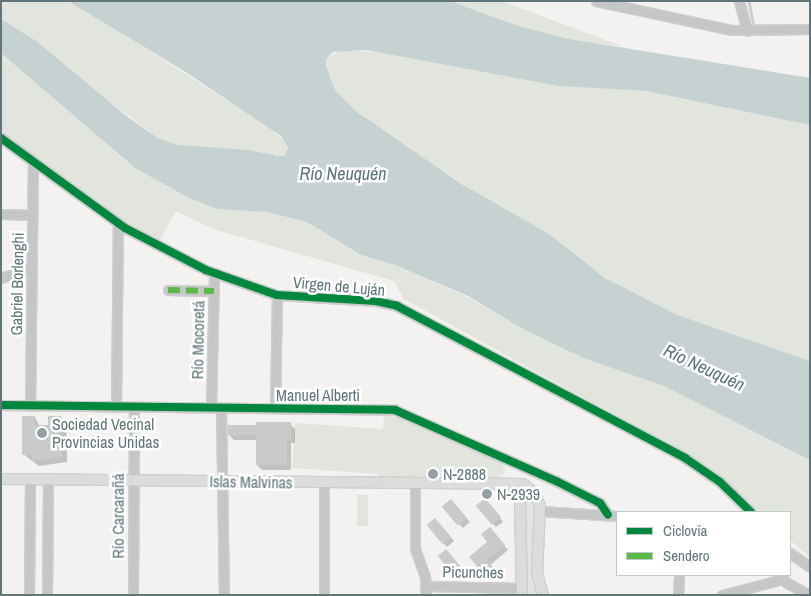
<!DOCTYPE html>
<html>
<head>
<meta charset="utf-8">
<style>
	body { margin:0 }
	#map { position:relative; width:811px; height:596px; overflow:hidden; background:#f3f2f1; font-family:"Archivo Narrow",sans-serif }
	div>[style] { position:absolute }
	.green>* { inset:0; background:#e2e4de; transform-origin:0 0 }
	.water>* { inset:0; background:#c6d1d1 }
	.shadow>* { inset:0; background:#0003 }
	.stream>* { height:2.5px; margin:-1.25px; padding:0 1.25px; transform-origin:1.25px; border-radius:1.25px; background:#c6d1d1 }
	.building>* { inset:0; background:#c9cbca; transform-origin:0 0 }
	.roads { filter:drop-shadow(1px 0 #cfcfcf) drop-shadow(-1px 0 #cfcfcf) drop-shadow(0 1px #cfcfcf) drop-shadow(0 -1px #cfcfcf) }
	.minor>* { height:9px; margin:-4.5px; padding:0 4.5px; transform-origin:4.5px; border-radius:4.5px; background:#c5c7c6 }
	.major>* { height:10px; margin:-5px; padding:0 5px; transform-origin:5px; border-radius:5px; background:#dbdddd }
	.quiet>* { height:6px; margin-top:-3px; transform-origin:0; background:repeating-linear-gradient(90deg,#58b947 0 12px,transparent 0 18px) }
	.cycleway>* { height:8px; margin:-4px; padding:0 4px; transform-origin:4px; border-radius:4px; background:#00873e }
	.dots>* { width:14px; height:14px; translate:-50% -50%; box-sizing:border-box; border:2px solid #fff; border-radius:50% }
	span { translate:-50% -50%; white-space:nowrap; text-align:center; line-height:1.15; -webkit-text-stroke:5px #fff; paint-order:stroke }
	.street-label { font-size:16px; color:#60767a }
	.poi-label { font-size:16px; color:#60767a }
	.left { translate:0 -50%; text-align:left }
	.water-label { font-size:18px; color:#5a7677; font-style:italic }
	.frame { position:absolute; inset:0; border:2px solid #60767a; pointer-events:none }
	.legend { position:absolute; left:616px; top:511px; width:175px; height:65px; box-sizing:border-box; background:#fff; border:1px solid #bfc8ca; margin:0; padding:6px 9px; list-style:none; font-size:15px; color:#60767a }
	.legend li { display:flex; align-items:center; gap:10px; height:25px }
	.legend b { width:25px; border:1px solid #bfc8ca }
</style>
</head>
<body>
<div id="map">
	<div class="green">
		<div style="clip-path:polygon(1px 1px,68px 1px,93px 15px,266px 125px,287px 143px,287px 153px,278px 156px,248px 150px,202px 148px,177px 145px,158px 138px,1px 19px)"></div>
		<div style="clip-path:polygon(450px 1px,502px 1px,624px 47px,569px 39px,518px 26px)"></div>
		<div style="clip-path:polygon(341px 50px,403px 54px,559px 86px,646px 91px,810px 125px,810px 361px,675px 314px,634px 296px,388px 135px,357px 112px,335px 90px,327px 73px,326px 59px)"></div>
		<div style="clip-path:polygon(1px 53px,63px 103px,123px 159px,168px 187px,218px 209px,267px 212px,307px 222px,361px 255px,395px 265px,468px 297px,523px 329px,583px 358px,664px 386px,810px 460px,810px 558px,790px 540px,790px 512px,760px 512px,706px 465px,404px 299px,394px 281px,213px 229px,176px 211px,159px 242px,136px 229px,1px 131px)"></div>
		<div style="clip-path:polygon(384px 415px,407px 419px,502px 463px,505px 473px,498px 478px,378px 477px,378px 474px,292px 468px,295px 423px,383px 429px)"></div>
		<div style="clip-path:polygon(519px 488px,535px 501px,534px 577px,538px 595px,525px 595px)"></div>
		<div style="left:357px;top:495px;width:11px;height:31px"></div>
	</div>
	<div class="water">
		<div style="clip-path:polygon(68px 1px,450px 1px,518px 26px,569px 39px,810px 78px,810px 125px,646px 91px,559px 86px,366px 50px,333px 52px,326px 59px,326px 66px,335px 90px,357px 112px,460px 183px,549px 234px,605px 278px,675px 314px,810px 361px,810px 460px,664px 386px,583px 358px,523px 329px,468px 296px,395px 265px,361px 255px,307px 222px,267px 212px,218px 209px,189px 198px,135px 168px,1px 53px,1px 19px,36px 41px,129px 118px,158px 138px,177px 145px,249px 150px,278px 156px,285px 155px,288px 147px,281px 136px,184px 71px)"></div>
	</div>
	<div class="shadow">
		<div style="clip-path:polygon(35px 417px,40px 427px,49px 427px,61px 418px,66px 423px,67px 462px,39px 466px,23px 454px)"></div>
		<div style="clip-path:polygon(290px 424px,295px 429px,295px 443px,291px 443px,291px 470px,262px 470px,257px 465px,257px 440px,234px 440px,229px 435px)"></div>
		<div style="clip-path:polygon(489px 504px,503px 522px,496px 527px,493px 524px)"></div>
		<div style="clip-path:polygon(455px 505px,470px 522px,463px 528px,444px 507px)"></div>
		<div style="clip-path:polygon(439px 523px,454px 541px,447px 547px,443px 543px)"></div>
		<div style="clip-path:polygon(493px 532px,508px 550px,490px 565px,497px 573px,490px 578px,471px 557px,489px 542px)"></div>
		<div style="clip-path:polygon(450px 555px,465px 572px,458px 578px,439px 557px)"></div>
	</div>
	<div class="stream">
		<div style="left:749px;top:1px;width:26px;rotate:79deg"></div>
	</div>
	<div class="building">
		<div style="clip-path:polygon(22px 416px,35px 416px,35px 425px,48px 425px,48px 416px,61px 416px,62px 457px,32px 461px,32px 455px,22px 455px)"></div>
		<div style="clip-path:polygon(256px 422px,291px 422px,291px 439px,287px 439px,287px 465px,256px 465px,256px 435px,228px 435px,228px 425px,256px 425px)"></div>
		<div style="left:485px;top:498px;width:25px;height:12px;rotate:50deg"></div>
		<div style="left:451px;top:499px;width:25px;height:12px;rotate:50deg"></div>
		<div style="left:435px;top:518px;width:25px;height:11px;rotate:50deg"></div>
		<div style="clip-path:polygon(490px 527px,505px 545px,487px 560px,494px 568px,485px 575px,469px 557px,487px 542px,481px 534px)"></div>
		<div style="left:446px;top:549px;width:25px;height:11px;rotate:50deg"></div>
	</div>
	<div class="roads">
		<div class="minor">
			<div style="left:596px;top:1px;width:138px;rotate:12.1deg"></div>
			<div style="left:731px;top:30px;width:79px;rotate:-0.7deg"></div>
			<div style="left:739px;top:1px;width:31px;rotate:75deg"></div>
			<div style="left:1px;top:138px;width:153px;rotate:36deg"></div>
			<div style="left:125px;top:228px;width:91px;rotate:27.4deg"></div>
			<div style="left:206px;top:270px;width:75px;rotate:19.4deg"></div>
			<div style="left:277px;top:295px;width:99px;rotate:3.5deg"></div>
			<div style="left:376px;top:301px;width:22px;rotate:13deg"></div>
			<div style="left:397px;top:306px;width:326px;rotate:27.8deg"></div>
			<div style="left:685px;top:458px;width:42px;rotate:34.4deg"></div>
			<div style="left:720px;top:482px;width:43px;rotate:44.1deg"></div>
			<div style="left:1px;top:214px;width:32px;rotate:2deg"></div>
			<div style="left:1px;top:278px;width:33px;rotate:-20deg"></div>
			<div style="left:168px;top:290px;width:46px;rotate:1.2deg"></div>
			<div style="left:1px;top:405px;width:394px;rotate:0.7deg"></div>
			<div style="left:395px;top:410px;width:178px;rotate:23.8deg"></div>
			<div style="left:558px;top:482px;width:47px;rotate:26.6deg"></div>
			<div style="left:600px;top:503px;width:14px;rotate:56deg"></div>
			<div style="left:30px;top:406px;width:243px;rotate:-89.3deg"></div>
			<div style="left:116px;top:407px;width:183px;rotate:-89.4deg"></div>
			<div style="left:211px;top:408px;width:134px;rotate:-88.7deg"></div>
			<div style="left:221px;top:408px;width:187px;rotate:89.1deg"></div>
			<div style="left:275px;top:408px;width:113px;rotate:-89deg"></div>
			<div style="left:324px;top:483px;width:112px;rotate:90deg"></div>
			<div style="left:415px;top:484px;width:65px;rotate:90deg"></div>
			<div style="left:415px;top:549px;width:30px;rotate:70deg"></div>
			<div style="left:425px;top:577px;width:18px;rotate:87deg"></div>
			<div style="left:541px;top:511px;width:76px;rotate:3.8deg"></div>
			<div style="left:790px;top:553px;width:24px;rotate:35deg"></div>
			<div style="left:779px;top:575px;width:11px;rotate:45deg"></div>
			<div style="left:787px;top:583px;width:26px;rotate:28deg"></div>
			<div style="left:425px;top:586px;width:95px;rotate:1.2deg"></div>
			<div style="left:29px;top:595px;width:116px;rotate:-89.5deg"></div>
			<div style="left:47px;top:595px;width:116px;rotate:-89.5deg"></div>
			<div style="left:133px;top:595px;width:188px;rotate:-89.7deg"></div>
			<div style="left:678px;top:595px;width:20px;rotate:-87deg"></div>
			<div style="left:722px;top:595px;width:63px;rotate:-14.7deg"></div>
		</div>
		<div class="major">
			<div style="left:1px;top:479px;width:522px;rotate:0.55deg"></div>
			<div style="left:523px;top:484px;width:14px;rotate:39deg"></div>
			<div style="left:534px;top:493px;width:14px;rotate:65deg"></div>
			<div style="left:540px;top:506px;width:68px;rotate:92.5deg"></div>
			<div style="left:537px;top:574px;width:22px;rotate:74deg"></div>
			<div style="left:504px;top:485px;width:13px;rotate:27deg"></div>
			<div style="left:516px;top:491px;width:10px;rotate:66deg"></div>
			<div style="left:520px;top:500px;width:95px;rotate:88.8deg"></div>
		</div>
	</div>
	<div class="quiet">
		<div style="left:168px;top:290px;width:46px;rotate:1.2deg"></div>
	</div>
	<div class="cycleway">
		<div style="left:1px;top:138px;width:153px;rotate:36deg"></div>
		<div style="left:125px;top:228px;width:91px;rotate:27.4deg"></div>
		<div style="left:206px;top:270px;width:75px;rotate:19.4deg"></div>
		<div style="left:277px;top:295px;width:99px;rotate:3.5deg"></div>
		<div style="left:376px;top:301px;width:22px;rotate:13deg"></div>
		<div style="left:397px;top:306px;width:326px;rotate:27.8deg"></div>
		<div style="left:685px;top:458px;width:42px;rotate:34.4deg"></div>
		<div style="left:720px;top:482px;width:43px;rotate:44.1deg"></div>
		<div style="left:1px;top:405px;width:394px;rotate:0.7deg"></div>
		<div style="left:395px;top:410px;width:178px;rotate:23.8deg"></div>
		<div style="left:558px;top:482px;width:47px;rotate:26.6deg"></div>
		<div style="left:600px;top:503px;width:14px;rotate:56deg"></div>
	</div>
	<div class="dots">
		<div style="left:42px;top:433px;background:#93a1a4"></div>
		<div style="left:433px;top:474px;background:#93a1a4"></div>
		<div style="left:487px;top:494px;background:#93a1a4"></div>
	</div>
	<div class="street-label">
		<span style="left:17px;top:284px;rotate:-89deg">Gabriel Borlenghi</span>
		<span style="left:339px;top:286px;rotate:5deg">Virgen de Luján</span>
		<span style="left:198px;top:340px;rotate:-89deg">Río Mocoretá</span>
		<span style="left:318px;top:395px">Manuel Alberti</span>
		<span style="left:251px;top:482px;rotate:1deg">Islas Malvinas</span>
		<span style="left:118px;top:516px;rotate:-90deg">Río Carcarañá</span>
		<span style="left:473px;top:572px;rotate:1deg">Picunches</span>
	</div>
	<div class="poi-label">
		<span class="left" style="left:52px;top:433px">Sociedad Vecinal<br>Provincias Unidas</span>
		<span class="left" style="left:443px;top:474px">N-2888</span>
		<span class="left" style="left:497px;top:494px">N-2939</span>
	</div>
	<div class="water-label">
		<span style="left:343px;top:174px">Río Neuquén</span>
		<span style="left:704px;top:368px;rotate:25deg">Río Neuquén</span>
	</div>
	<div class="frame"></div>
	<ul class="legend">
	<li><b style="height:6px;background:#00873e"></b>Ciclovía</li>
	<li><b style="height:6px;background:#58b947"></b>Sendero</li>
	</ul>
</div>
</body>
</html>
